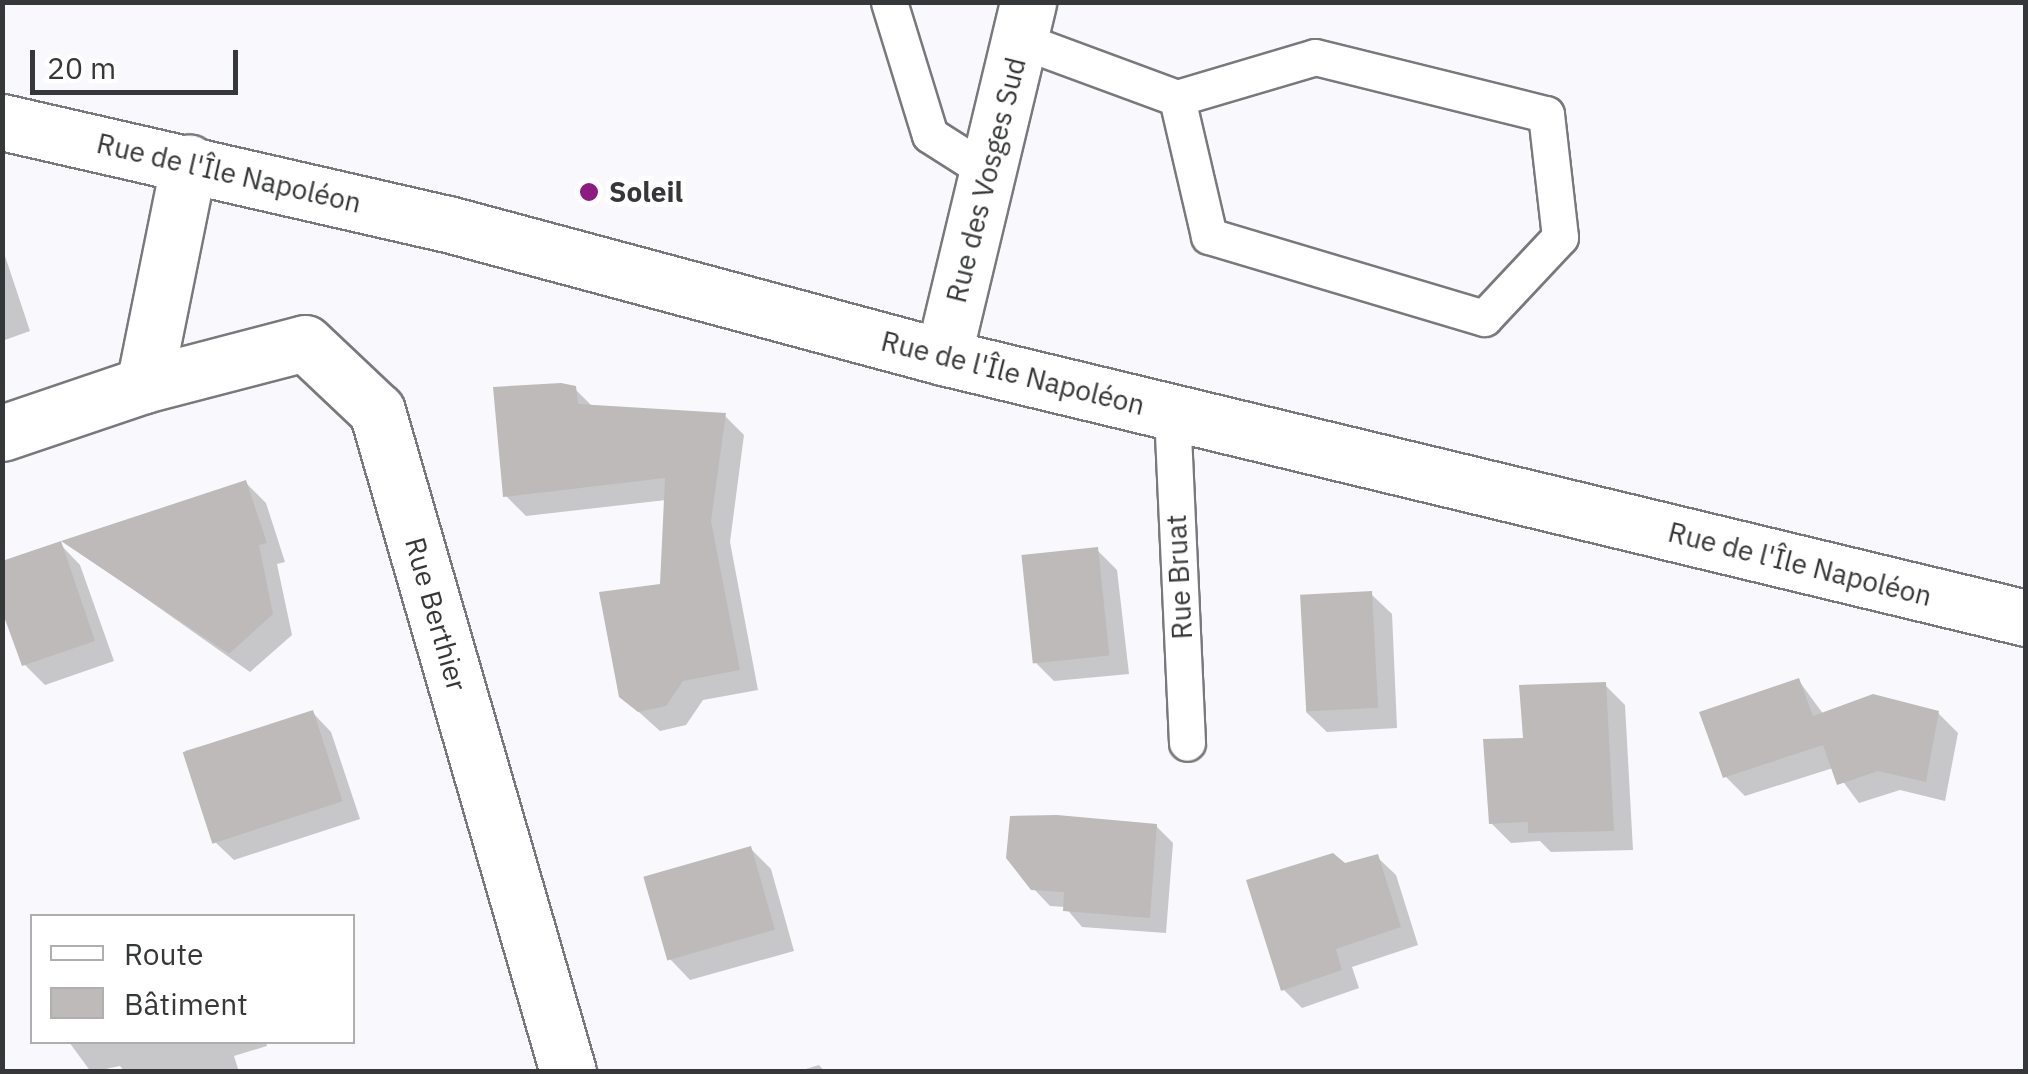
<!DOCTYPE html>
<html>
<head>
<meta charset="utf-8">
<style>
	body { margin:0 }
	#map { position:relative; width:2028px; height:1074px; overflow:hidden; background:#f9f9fd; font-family:"IBM Plex Sans",sans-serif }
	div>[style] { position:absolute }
	.shadow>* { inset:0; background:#0003 }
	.building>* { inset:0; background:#bebab9; transform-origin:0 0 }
	.roads { filter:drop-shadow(2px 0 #78797c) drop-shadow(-2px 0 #78797c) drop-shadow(0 2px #78797c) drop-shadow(0 -2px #78797c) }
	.service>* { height:35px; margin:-17.5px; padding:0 17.5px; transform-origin:17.5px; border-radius:17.5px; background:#fff }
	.minor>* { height:55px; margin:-27.5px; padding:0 27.5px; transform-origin:27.5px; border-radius:27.5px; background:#fff }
	.dots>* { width:28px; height:28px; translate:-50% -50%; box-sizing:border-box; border:5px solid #fff; border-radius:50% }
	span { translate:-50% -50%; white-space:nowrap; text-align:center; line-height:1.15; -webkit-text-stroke:10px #fff; paint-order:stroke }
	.street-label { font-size:28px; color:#363738 }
	.poi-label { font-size:28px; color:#363738; font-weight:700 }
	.left { translate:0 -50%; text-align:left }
	.frame { position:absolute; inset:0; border:5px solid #363738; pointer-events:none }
	.legend { position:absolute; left:30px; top:914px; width:325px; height:130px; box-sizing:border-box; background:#fff; border:2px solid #afafaf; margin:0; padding:12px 18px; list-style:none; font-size:30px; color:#363738 }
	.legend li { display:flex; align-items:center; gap:20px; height:50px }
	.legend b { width:50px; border:2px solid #afafaf }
	.scale { position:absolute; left:30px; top:50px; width:208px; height:45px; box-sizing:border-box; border:5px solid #363738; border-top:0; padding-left:12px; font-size:30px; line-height:35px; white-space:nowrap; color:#363738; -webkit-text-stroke:8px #fff; paint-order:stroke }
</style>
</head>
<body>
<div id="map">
	<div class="shadow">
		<div style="clip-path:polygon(2px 247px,30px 331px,2px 341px)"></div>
		<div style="clip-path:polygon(575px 389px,594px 408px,724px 415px,744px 435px,730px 542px,758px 690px,703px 700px,686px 725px,660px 731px,621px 696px,662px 586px,666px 500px,526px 516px,506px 496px)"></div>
		<div style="clip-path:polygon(246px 483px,266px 503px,285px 562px,277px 564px,292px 635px,250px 672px,66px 542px)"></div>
		<div style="clip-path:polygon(60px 544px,80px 565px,114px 661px,45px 685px,24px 664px)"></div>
		<div style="clip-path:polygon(1097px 550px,1117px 570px,1129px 674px,1054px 681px,1034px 661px)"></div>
		<div style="clip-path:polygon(1371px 594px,1392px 614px,1397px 728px,1327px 732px,1306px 712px)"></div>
		<div style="clip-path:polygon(1799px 681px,1824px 715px,1938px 713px,1958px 733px,1945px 801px,1900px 790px,1859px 803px,1833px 768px,1745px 796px,1725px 776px)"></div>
		<div style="clip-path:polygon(1605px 685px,1625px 705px,1633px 850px,1551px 852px,1540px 841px,1511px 843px,1491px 823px,1526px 741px)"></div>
		<div style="clip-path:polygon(313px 713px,331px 732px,360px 819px,234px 860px,215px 842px,185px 751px)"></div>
		<div style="clip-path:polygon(1156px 826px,1173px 843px,1166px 933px,1082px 927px,1065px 907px,1050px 906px,1033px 888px)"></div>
		<div style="clip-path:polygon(751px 849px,771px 869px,794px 951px,690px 980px,670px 959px)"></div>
		<div style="clip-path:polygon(1377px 857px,1396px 875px,1418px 945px,1352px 967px,1359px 988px,1302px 1008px,1283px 989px,1344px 866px)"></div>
		<div style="clip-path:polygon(69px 1042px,266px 1042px,267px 1046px,234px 1056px,239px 1072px,125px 1072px,120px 1066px,91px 1072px)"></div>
		<div style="clip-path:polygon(819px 1065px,825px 1072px,796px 1072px)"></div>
	</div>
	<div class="building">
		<div style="clip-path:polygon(561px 383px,576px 386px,578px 404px,726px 413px,711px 521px,740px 670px,683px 681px,666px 706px,638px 712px,619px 697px,599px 592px,660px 584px,665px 478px,503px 497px,493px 387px)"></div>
		<div style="clip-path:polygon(246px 480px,267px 543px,259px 545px,273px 614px,229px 654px,61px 541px)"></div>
		<div style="clip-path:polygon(61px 541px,95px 641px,22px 666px,2px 611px,2px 561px)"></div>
		<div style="left:1098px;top:547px;width:109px;height:77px;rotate:84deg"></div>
		<div style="left:1372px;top:591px;width:117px;height:72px;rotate:87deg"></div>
		<div style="clip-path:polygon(1799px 678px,1813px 716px,1873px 694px,1939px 711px,1926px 782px,1878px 771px,1837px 785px,1823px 745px,1723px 778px,1699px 712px)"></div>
		<div style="clip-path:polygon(1606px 682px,1614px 831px,1528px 833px,1528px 822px,1489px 824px,1483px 739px,1523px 738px,1519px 685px)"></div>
		<div style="left:313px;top:710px;width:96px;height:137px;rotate:72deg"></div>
		<div style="clip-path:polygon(1057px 815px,1157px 824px,1150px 918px,1063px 911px,1064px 892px,1031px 890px,1006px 858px,1010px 816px)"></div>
		<div style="left:751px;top:846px;width:87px;height:112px;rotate:74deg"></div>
		<div style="clip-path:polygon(1333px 853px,1345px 863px,1378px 854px,1401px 927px,1336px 949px,1342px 970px,1281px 991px,1246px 880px)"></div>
	</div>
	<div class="roads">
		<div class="service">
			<div style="left:889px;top:2px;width:139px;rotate:72.9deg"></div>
			<div style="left:930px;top:135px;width:69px;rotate:32.5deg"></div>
			<div style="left:1020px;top:40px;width:167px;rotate:20.3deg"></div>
			<div style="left:1177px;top:98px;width:144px;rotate:-16.5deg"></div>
			<div style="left:1315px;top:57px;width:238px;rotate:13.9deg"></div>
			<div style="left:1546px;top:114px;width:124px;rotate:83.5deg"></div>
			<div style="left:1560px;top:237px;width:111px;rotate:133.2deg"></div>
			<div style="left:1484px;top:318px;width:287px;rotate:-163.4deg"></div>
			<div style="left:1209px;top:236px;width:142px;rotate:-103.1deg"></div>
			<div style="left:1172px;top:412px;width:331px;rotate:87.4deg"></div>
		</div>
		<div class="minor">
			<div style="left:2px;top:122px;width:458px;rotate:12.9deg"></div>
			<div style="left:448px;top:224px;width:513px;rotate:15.04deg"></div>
			<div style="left:943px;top:357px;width:1114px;rotate:13.55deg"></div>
			<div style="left:943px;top:357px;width:365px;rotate:-76.5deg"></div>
			<div style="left:144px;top:385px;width:166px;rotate:-14.6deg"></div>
			<div style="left:305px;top:343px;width:99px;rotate:43.4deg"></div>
			<div style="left:377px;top:411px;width:688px;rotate:73.88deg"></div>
			<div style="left:2px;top:433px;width:150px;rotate:-18.7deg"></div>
			<div style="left:144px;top:385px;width:227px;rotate:-78.6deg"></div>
		</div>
	</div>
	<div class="dots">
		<div style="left:589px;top:192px;background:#8c1c7f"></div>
	</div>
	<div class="street-label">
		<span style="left:229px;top:173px;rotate:13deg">Rue de l'Île Napoléon</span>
		<span style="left:986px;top:180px;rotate:-76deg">Rue des Vosges Sud</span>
		<span style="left:1013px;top:373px;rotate:14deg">Rue de l'Île Napoléon</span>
		<span style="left:1800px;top:564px;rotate:14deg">Rue de l'Île Napoléon</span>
		<span style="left:1179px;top:577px;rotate:-93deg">Rue Bruat</span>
		<span style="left:436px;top:614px;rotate:74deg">Rue Berthier</span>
	</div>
	<div class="poi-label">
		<span class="left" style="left:609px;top:192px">Soleil</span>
	</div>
	<div class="frame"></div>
	<ul class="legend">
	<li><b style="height:12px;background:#fff"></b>Route</li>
	<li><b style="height:28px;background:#bebab9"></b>Bâtiment</li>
	</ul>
	<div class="scale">20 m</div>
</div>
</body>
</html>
